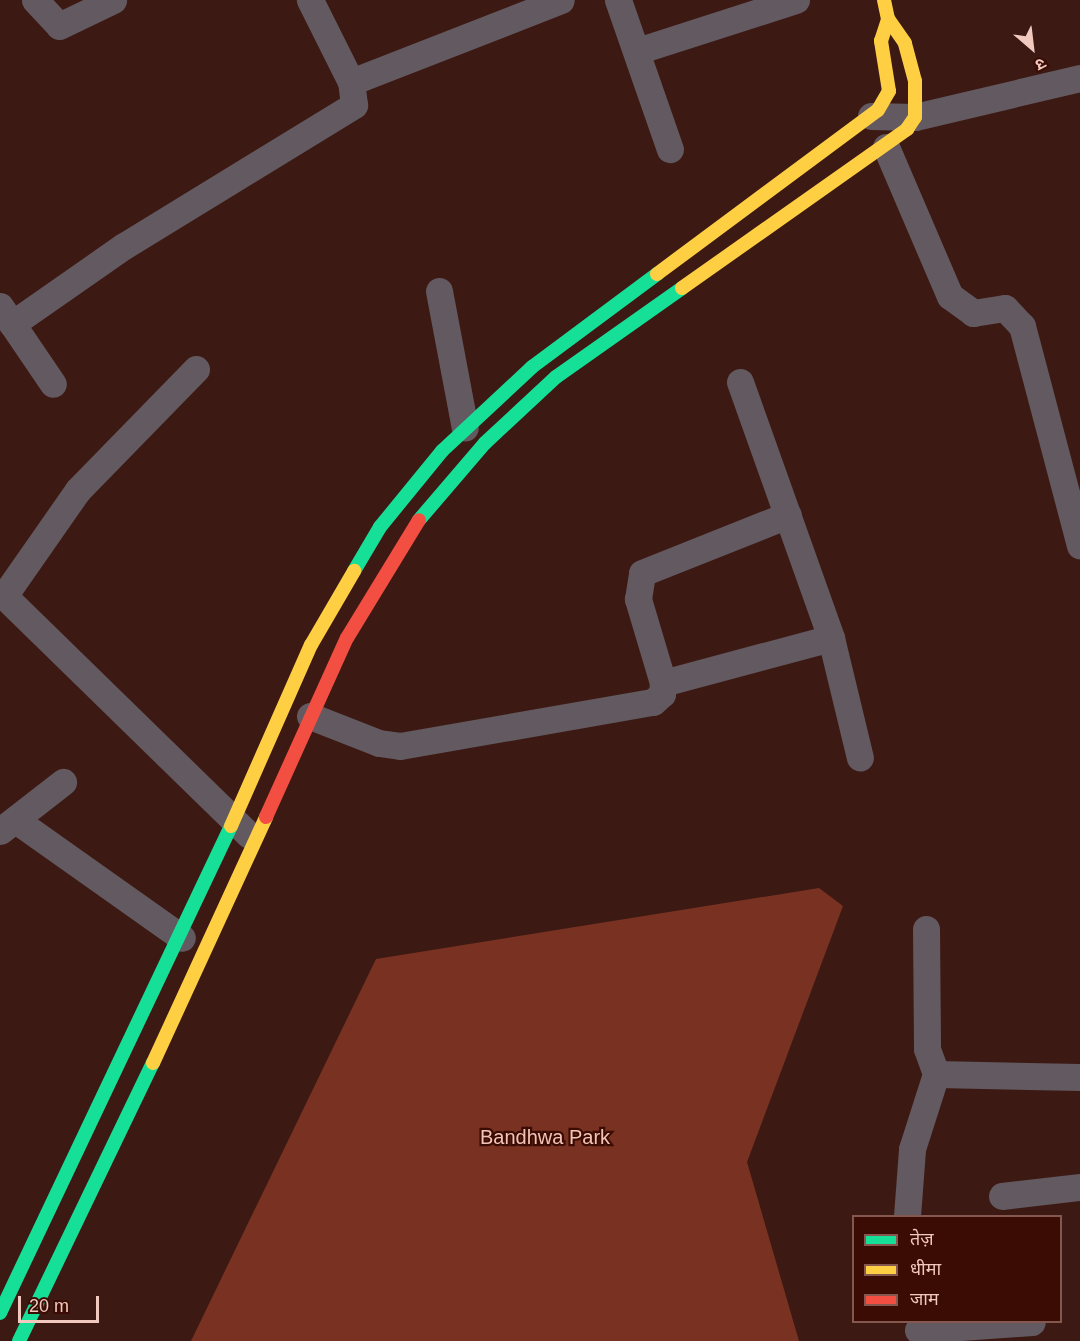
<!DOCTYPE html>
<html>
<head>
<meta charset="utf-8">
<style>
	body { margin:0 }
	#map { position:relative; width:1080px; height:1341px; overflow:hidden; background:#3c1a13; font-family:Arial,"Noto Sans Devanagari",sans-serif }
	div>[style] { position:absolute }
	.green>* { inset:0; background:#793222 }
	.street>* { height:27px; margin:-13.5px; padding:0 13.5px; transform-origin:13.5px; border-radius:13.5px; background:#635960 }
	.fast>* { height:14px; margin:-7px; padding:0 7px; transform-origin:7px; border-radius:7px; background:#16e098 }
	.slow>* { height:14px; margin:-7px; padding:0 7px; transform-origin:7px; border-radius:7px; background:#ffcf43 }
	.jam>* { height:14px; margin:-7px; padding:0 7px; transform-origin:7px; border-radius:7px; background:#f24e42 }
	span { translate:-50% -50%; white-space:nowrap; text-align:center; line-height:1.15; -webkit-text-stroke:4.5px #3b0c03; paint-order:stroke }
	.park-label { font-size:20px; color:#f4c3b7 }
	.legend { position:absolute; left:852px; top:1215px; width:210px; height:108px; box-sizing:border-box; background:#3b0c03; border:2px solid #84584e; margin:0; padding:8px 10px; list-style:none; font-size:18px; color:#f1c9bf }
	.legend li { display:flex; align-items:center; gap:12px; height:30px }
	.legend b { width:30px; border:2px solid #84584e }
	.north { position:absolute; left:1002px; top:18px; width:60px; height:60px; -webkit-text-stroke:4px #3b0c03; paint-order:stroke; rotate:152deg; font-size:16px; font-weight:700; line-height:24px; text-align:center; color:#f1c9bf }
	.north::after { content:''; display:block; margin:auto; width:21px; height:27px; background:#f1c9bf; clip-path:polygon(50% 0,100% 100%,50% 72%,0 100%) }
	.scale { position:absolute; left:18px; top:1296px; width:81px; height:27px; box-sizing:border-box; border:3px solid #f1c9bf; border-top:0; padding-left:8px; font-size:18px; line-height:21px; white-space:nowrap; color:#f1c9bf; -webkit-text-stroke:4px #3b0c03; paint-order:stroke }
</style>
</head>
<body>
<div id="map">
	<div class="green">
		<div style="clip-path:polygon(819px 888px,843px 906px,747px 1162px,799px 1341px,191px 1341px,376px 959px)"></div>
	</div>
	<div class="street">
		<div style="left:35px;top:0;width:35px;rotate:47deg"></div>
		<div style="left:59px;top:26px;width:60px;rotate:-25.7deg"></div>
		<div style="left:618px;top:0;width:158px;rotate:70.8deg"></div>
		<div style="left:637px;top:51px;width:167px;rotate:-17.8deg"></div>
		<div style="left:351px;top:82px;width:225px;rotate:-21.3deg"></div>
		<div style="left:871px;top:116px;width:44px;rotate:1.3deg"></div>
		<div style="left:915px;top:117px;width:170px;rotate:-13.3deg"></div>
		<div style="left:886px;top:147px;width:162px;rotate:66.8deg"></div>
		<div style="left:950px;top:296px;width:29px;rotate:36deg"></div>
		<div style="left:973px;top:313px;width:32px;rotate:-9deg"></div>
		<div style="left:1005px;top:308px;width:25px;rotate:47deg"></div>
		<div style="left:1022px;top:326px;width:227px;rotate:75.2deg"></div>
		<div style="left:439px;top:291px;width:139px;rotate:79.3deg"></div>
		<div style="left:0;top:306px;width:94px;rotate:55.8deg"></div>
		<div style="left:12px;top:324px;width:136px;rotate:-34.9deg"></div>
		<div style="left:124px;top:246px;width:270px;rotate:-31.5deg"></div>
		<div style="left:354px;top:105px;width:23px;rotate:-97deg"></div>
		<div style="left:351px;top:82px;width:92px;rotate:-116.6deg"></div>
		<div style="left:740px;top:382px;width:272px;rotate:70.4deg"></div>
		<div style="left:831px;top:638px;width:123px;rotate:76.4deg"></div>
		<div style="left:0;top:592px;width:347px;rotate:44.3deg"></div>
		<div style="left:4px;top:596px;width:129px;rotate:-55.1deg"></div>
		<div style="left:78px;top:490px;width:169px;rotate:-45.7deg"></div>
		<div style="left:663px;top:683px;width:174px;rotate:-15deg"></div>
		<div style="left:310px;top:716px;width:74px;rotate:21.4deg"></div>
		<div style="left:379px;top:743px;width:21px;rotate:8deg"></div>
		<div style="left:400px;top:746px;width:257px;rotate:-9.9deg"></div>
		<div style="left:653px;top:702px;width:12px;rotate:-42deg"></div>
		<div style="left:662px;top:694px;width:11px;rotate:-85deg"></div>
		<div style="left:663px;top:683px;width:88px;rotate:-106.6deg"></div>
		<div style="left:638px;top:599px;width:26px;rotate:-81deg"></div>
		<div style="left:642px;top:573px;width:157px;rotate:-21.7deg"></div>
		<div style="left:17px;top:821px;width:202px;rotate:35.3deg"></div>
		<div style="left:0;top:831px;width:80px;rotate:-37.9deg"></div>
		<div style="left:926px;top:929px;width:120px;rotate:89.5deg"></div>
		<div style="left:927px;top:1049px;width:27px;rotate:70deg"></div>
		<div style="left:936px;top:1074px;width:144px;rotate:1.2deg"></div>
		<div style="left:1002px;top:1196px;width:79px;rotate:-6.6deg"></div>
		<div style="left:907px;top:1216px;width:67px;rotate:-85.7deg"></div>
		<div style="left:912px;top:1149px;width:79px;rotate:-72.3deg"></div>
		<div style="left:918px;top:1330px;width:114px;rotate:-4deg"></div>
	</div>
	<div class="fast">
		<div style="left:419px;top:520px;width:101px;rotate:-49.4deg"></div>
		<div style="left:485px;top:443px;width:97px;rotate:-42.9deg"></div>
		<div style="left:556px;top:377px;width:154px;rotate:-35.2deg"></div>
		<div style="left:354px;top:571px;width:51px;rotate:-59.4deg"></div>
		<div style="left:380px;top:527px;width:98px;rotate:-50.8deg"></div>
		<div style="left:442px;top:451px;width:123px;rotate:-43deg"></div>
		<div style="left:532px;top:367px;width:156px;rotate:-36.6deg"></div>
		<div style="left:0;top:1313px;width:539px;rotate:-64.62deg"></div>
		<div style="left:19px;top:1341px;width:309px;rotate:-64.3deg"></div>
	</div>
	<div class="slow">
		<div style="left:657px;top:274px;width:275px;rotate:-36.6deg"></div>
		<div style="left:878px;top:110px;width:22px;rotate:-60deg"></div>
		<div style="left:889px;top:91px;width:51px;rotate:-99.1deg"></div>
		<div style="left:881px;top:41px;width:23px;rotate:-72deg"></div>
		<div style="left:682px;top:288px;width:276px;rotate:-35.2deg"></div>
		<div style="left:907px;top:129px;width:14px;rotate:-56deg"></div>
		<div style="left:915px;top:117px;width:36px;rotate:-90deg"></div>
		<div style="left:915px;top:81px;width:39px;rotate:-105deg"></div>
		<div style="left:905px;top:43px;width:29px;rotate:-125deg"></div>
		<div style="left:888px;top:19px;width:19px;rotate:-102deg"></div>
		<div style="left:231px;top:826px;width:198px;rotate:-66.2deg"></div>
		<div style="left:311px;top:645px;width:86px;rotate:-59.8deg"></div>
		<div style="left:153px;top:1063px;width:271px;rotate:-65.3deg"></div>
	</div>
	<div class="jam">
		<div style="left:266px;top:817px;width:196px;rotate:-65.7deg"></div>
		<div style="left:347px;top:638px;width:138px;rotate:-58.6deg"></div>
	</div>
	<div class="park-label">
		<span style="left:545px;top:1137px">Bandhwa Park</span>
	</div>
	<ul class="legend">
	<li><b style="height:8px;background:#16e098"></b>तेज़</li>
	<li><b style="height:8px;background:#ffcf43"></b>धीमा</li>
	<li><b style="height:8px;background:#f24e42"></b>जाम</li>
	</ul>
	<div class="north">उ</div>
	<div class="scale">20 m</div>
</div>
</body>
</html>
